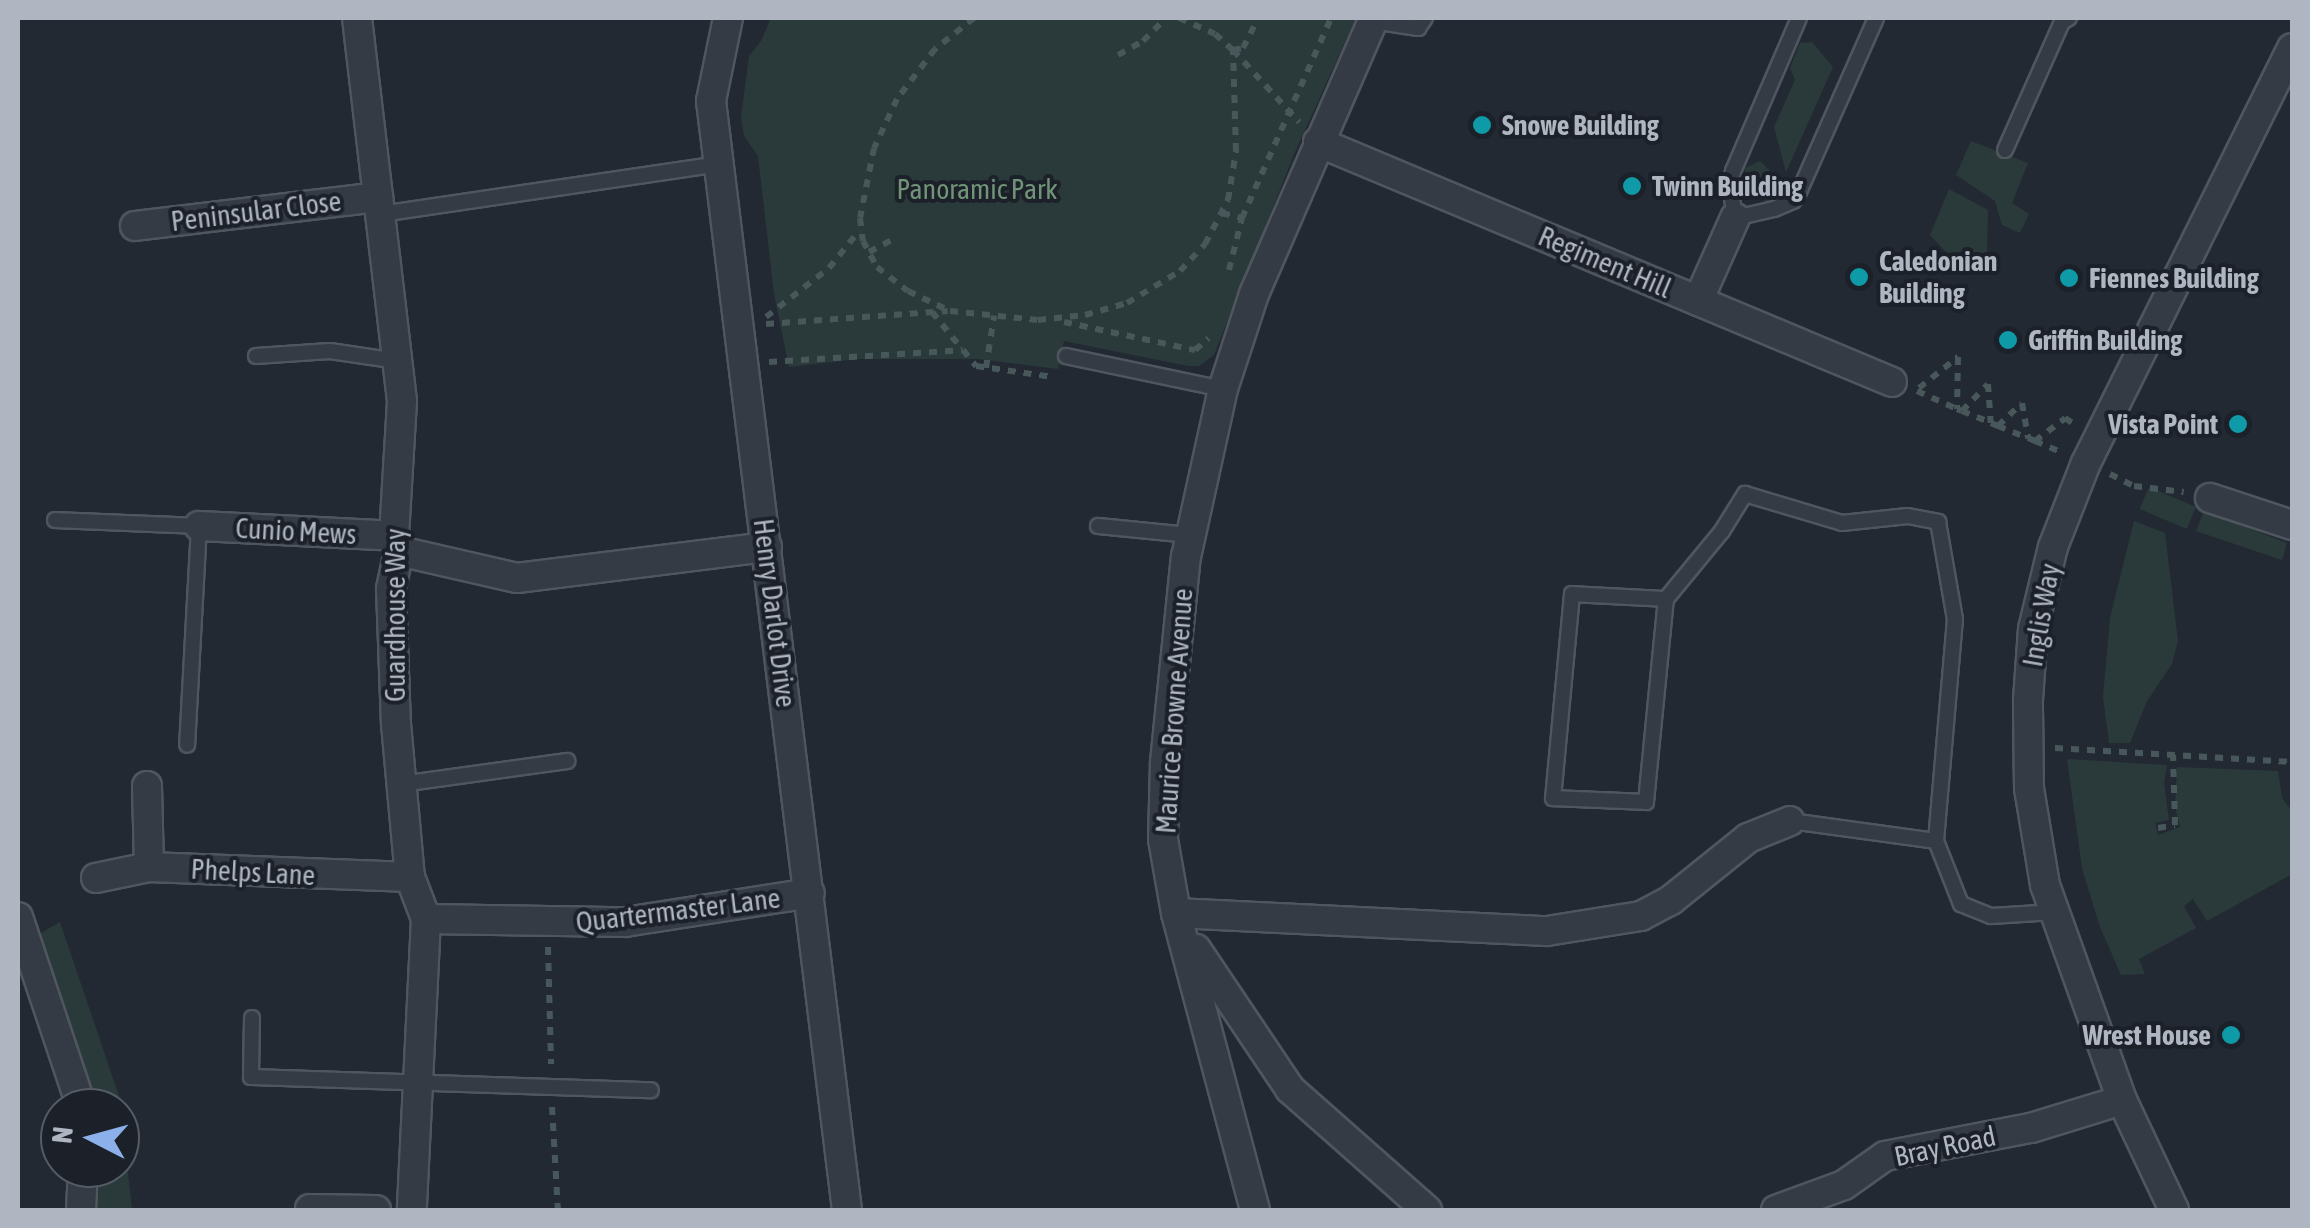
<!DOCTYPE html>
<html>
<head>
<meta charset="utf-8">
<style>
	body { margin:0 }
	#map { position:relative; width:2310px; height:1228px; overflow:hidden; background:#222933; font-family:"Asap Condensed",sans-serif }
	div>[style] { position:absolute }
	.green>* { inset:0; background:#2a3a3a; transform-origin:0 0 }
	.path>* { height:6px; margin-top:-3px; transform-origin:0; background:repeating-linear-gradient(90deg,#485759 0 8px,transparent 0 16px) }
	.roads { filter:drop-shadow(2px 0 #4f565f) drop-shadow(-2px 0 #4f565f) drop-shadow(0 2px #4f565f) drop-shadow(0 -2px #4f565f) }
	.service>* { height:14px; margin:-7px; padding:0 7px; transform-origin:7px; border-radius:7px; background:#353b44 }
	.minor>* { height:28px; margin:-14px; padding:0 14px; transform-origin:14px; border-radius:14px; background:#353b44 }
	.dots>* { width:28px; height:28px; translate:-50% -50%; box-sizing:border-box; border:5px solid #1b2029; border-radius:50% }
	span { translate:-50% -50%; white-space:nowrap; text-align:center; line-height:1.15; -webkit-text-stroke:8px #1b2029; paint-order:stroke }
	.poi-label { font-size:28px; color:#afb6c1; font-weight:700 }
	.left { translate:0 -50%; text-align:left }
	.right { translate:-100% -50%; text-align:right }
	.park-label { font-size:28px; color:#719479 }
	.street-label { font-size:28px; color:#afb6c1 }
	.frame { position:absolute; inset:0; border:20px solid #afb6c1; pointer-events:none }
	.north { position:absolute; left:40px; top:1088px; width:100px; height:100px; box-sizing:border-box; background:#1b2029; border:2px solid #565c66; border-radius:50%; rotate:276deg; font-size:28px; font-weight:700; line-height:40px; text-align:center; color:#afb6c1 }
	.north::after { content:''; display:block; margin:auto; width:35px; height:45px; background:#8cb0e9; clip-path:polygon(50% 0,100% 100%,50% 72%,0 100%) }
</style>
</head>
<body>
<div id="map">
	<div class="green">
		<div style="clip-path:polygon(771px 18px,1356px 18px,1295px 152px,1214px 355px,1199px 366px,1188px 366px,1064px 341px,1058px 369px,978px 359px,858px 359px,789px 367px,774px 294px,758px 156px,744px 136px,741px 117px,749px 56px,761px 41px)"></div>
		<div style="clip-path:polygon(1812px 42px,1833px 67px,1786px 172px,1774px 127px,1795px 80px,1790px 68px,1800px 43px)"></div>
		<div style="clip-path:polygon(1971px 141px,2028px 163px,2012px 203px,2029px 214px,2020px 233px,2002px 225px,1995px 201px,1956px 175px)"></div>
		<div style="clip-path:polygon(1760px 161px,1788px 189px,1766px 202px,1746px 188px,1745px 168px)"></div>
		<div style="clip-path:polygon(1949px 189px,1988px 210px,1987px 256px,1947px 253px,1930px 235px)"></div>
		<div style="left:2149px;top:487px;width:51px;height:24px;rotate:23deg"></div>
		<div style="clip-path:polygon(2204px 511px,2287px 543px,2282px 560px,2196px 531px)"></div>
		<div style="clip-path:polygon(2134px 521px,2165px 533px,2178px 641px,2172px 664px,2147px 701px,2130px 743px,2109px 743px,2103px 697px,2110px 618px)"></div>
		<div style="clip-path:polygon(2067px 759px,2167px 765px,2164px 783px,2169px 820px,2155px 823px,2158px 835px,2180px 827px,2175px 806px,2177px 767px,2278px 771px,2282px 798px,2292px 811px,2292px 874px,2207px 921px,2193px 899px,2184px 906px,2196px 928px,2139px 959px,2145px 974px,2121px 975px,2100px 927px,2082px 868px)"></div>
		<div style="clip-path:polygon(60px 922px,120px 1099px,132px 1210px,88px 1210px,94px 1168px,120px 1168px,120px 1108px,93px 1108px,36px 936px)"></div>
	</div>
	<div class="path">
		<div style="left:974px;top:18px;width:50px;rotate:141.5deg"></div>
		<div style="left:935px;top:49px;width:63px;rotate:127.2deg"></div>
		<div style="left:897px;top:99px;width:54px;rotate:115.1deg"></div>
		<div style="left:874px;top:148px;width:71px;rotate:101.3deg"></div>
		<div style="left:860px;top:218px;width:23px;rotate:83deg"></div>
		<div style="left:863px;top:241px;width:30px;rotate:62deg"></div>
		<div style="left:877px;top:267px;width:39px;rotate:38deg"></div>
		<div style="left:908px;top:291px;width:47px;rotate:25.5deg"></div>
		<div style="left:950px;top:311px;width:88px;rotate:5.8deg"></div>
		<div style="left:1038px;top:320px;width:47px;rotate:-6.1deg"></div>
		<div style="left:1085px;top:315px;width:44px;rotate:-15.9deg"></div>
		<div style="left:1127px;top:303px;width:62px;rotate:-31.1deg"></div>
		<div style="left:1180px;top:271px;width:37px;rotate:-47deg"></div>
		<div style="left:1205px;top:244px;width:50px;rotate:-62.4deg"></div>
		<div style="left:1228px;top:200px;width:50px;rotate:-80.7deg"></div>
		<div style="left:1236px;top:151px;width:101px;rotate:-91.7deg"></div>
		<div style="left:1233px;top:50px;width:98px;rotate:47.5deg"></div>
		<div style="left:1179px;top:18px;width:39px;rotate:24deg"></div>
		<div style="left:1215px;top:34px;width:24px;rotate:42deg"></div>
		<div style="left:1233px;top:50px;width:10px;rotate:-11deg"></div>
		<div style="left:1243px;top:48px;width:34px;rotate:-63deg"></div>
		<div style="left:1118px;top:55px;width:29px;rotate:-29deg"></div>
		<div style="left:1143px;top:41px;width:33px;rotate:-45deg"></div>
		<div style="left:1222px;top:213px;width:21px;rotate:14deg"></div>
		<div style="left:869px;top:252px;width:26px;rotate:-28deg"></div>
		<div style="left:1229px;top:270px;width:54px;rotate:-76deg"></div>
		<div style="left:1242px;top:218px;width:219px;rotate:-66deg"></div>
		<div style="left:932px;top:312px;width:48px;rotate:51deg"></div>
		<div style="left:766px;top:317px;width:80px;rotate:-37.9deg"></div>
		<div style="left:829px;top:268px;width:48px;rotate:-51deg"></div>
		<div style="left:1064px;top:322px;width:134px;rotate:12.1deg"></div>
		<div style="left:1195px;top:350px;width:18px;rotate:-41deg"></div>
		<div style="left:766px;top:324px;width:182px;rotate:-4.1deg"></div>
		<div style="left:769px;top:362px;width:194px;rotate:-3.5deg"></div>
		<div style="left:963px;top:350px;width:21px;rotate:51deg"></div>
		<div style="left:976px;top:366px;width:78px;rotate:8.1deg"></div>
		<div style="left:986px;top:368px;width:53px;rotate:-81.3deg"></div>
		<div style="left:1919px;top:388px;width:50px;rotate:-38.5deg"></div>
		<div style="left:1958px;top:357px;width:52px;rotate:91.1deg"></div>
		<div style="left:1957px;top:409px;width:5px;rotate:22deg"></div>
		<div style="left:1962px;top:411px;width:37px;rotate:-46deg"></div>
		<div style="left:1988px;top:384px;width:39px;rotate:86deg"></div>
		<div style="left:1991px;top:423px;width:8px;rotate:23deg"></div>
		<div style="left:1998px;top:426px;width:33px;rotate:-44deg"></div>
		<div style="left:2022px;top:403px;width:36px;rotate:80deg"></div>
		<div style="left:2028px;top:438px;width:8px;rotate:23deg"></div>
		<div style="left:2035px;top:441px;width:38px;rotate:-37deg"></div>
		<div style="left:2065px;top:418px;width:11px;rotate:34deg"></div>
		<div style="left:1917px;top:391px;width:44px;rotate:24.2deg"></div>
		<div style="left:1962px;top:411px;width:31px;rotate:22deg"></div>
		<div style="left:1998px;top:426px;width:32px;rotate:22deg"></div>
		<div style="left:2035px;top:441px;width:28px;rotate:23deg"></div>
		<div style="left:2110px;top:474px;width:27px;rotate:27deg"></div>
		<div style="left:2134px;top:486px;width:50px;rotate:6.8deg"></div>
		<div style="left:2055px;top:748px;width:237px;rotate:3.4deg"></div>
		<div style="left:2158px;top:828px;width:17px;rotate:-10deg"></div>
		<div style="left:2175px;top:825px;width:70px;rotate:-91.6deg"></div>
		<div style="left:548px;top:947px;width:117px;rotate:88.5deg"></div>
		<div style="left:552px;top:1107px;width:103px;rotate:86.7deg"></div>
	</div>
	<div class="roads">
		<div class="service">
			<div style="left:1799px;top:18px;width:167px;rotate:113.3deg"></div>
			<div style="left:1733px;top:171px;width:13px;rotate:103deg"></div>
			<div style="left:1730px;top:184px;width:34px;rotate:82deg"></div>
			<div style="left:1735px;top:218px;width:40px;rotate:-13deg"></div>
			<div style="left:1774px;top:209px;width:21px;rotate:-23deg"></div>
			<div style="left:1793px;top:201px;width:11px;rotate:-56deg"></div>
			<div style="left:1799px;top:192px;width:190px;rotate:-66.1deg"></div>
			<div style="left:1372px;top:21px;width:47px;rotate:8.7deg"></div>
			<div style="left:1418px;top:28px;width:12px;rotate:-55deg"></div>
			<div style="left:2005px;top:150px;width:140px;rotate:-66deg"></div>
			<div style="left:2062px;top:22px;width:8px;rotate:-30deg"></div>
			<div style="left:381px;top:214px;width:342px;rotate:-8.4deg"></div>
			<div style="left:256px;top:356px;width:74px;rotate:-3.9deg"></div>
			<div style="left:330px;top:351px;width:69px;rotate:8.4deg"></div>
			<div style="left:1066px;top:356px;width:160px;rotate:11.9deg"></div>
			<div style="left:55px;top:520px;width:144px;rotate:2.4deg"></div>
			<div style="left:199px;top:526px;width:219px;rotate:93.1deg"></div>
			<div style="left:1098px;top:526px;width:92px;rotate:5.6deg"></div>
			<div style="left:1666px;top:599px;width:94px;rotate:-177deg"></div>
			<div style="left:1572px;top:594px;width:205px;rotate:95.3deg"></div>
			<div style="left:1553px;top:798px;width:93px;rotate:2.5deg"></div>
			<div style="left:1646px;top:802px;width:204px;rotate:-84.4deg"></div>
			<div style="left:1666px;top:599px;width:88px;rotate:-50.5deg"></div>
			<div style="left:1722px;top:531px;width:44px;rotate:-58.1deg"></div>
			<div style="left:1745px;top:494px;width:101px;rotate:16.6deg"></div>
			<div style="left:1842px;top:523px;width:66px;rotate:-6.1deg"></div>
			<div style="left:1908px;top:516px;width:31px;rotate:11deg"></div>
			<div style="left:1938px;top:522px;width:98px;rotate:80.1deg"></div>
			<div style="left:1955px;top:619px;width:223px;rotate:94.9deg"></div>
			<div style="left:1936px;top:841px;width:68px;rotate:68.4deg"></div>
			<div style="left:1961px;top:904px;width:32px;rotate:22deg"></div>
			<div style="left:1991px;top:916px;width:64px;rotate:-3.6deg"></div>
			<div style="left:401px;top:784px;width:168px;rotate:-7.9deg"></div>
			<div style="left:1790px;top:821px;width:147px;rotate:7.8deg"></div>
			<div style="left:252px;top:1018px;width:59px;rotate:91deg"></div>
			<div style="left:251px;top:1077px;width:400px;rotate:1.9deg"></div>
		</div>
		<div class="minor">
			<div style="left:357px;top:18px;width:386px;rotate:83.3deg"></div>
			<div style="left:402px;top:401px;width:135px;rotate:93.4deg"></div>
			<div style="left:394px;top:536px;width:16px;rotate:72deg"></div>
			<div style="left:399px;top:551px;width:39px;rotate:102deg"></div>
			<div style="left:391px;top:589px;width:135px;rotate:87.9deg"></div>
			<div style="left:396px;top:724px;width:154px;rotate:84.8deg"></div>
			<div style="left:410px;top:877px;width:45px;rotate:69.1deg"></div>
			<div style="left:426px;top:919px;width:291px;rotate:92.8deg"></div>
			<div style="left:728px;top:18px;width:85px;rotate:101.6deg"></div>
			<div style="left:711px;top:101px;width:1117px;rotate:83.01deg"></div>
			<div style="left:1318px;top:142px;width:622px;rotate:22.69deg"></div>
			<div style="left:135px;top:226px;width:245px;rotate:-6.8deg"></div>
			<div style="left:1698px;top:301px;width:91px;rotate:-66deg"></div>
			<div style="left:2210px;top:498px;width:86px;rotate:18.2deg"></div>
			<div style="left:199px;top:526px;width:195px;rotate:2.9deg"></div>
			<div style="left:399px;top:551px;width:121px;rotate:12.9deg"></div>
			<div style="left:517px;top:578px;width:252px;rotate:-7.1deg"></div>
			<div style="left:147px;top:786px;width:81px;rotate:88.6deg"></div>
			<div style="left:96px;top:878px;width:54px;rotate:-11.7deg"></div>
			<div style="left:149px;top:867px;width:261px;rotate:2.2deg"></div>
			<div style="left:1176px;top:913px;width:371px;rotate:2.8deg"></div>
			<div style="left:1547px;top:931px;width:95px;rotate:-9.1deg"></div>
			<div style="left:1641px;top:916px;width:34px;rotate:-28deg"></div>
			<div style="left:1671px;top:900px;width:99px;rotate:-38.8deg"></div>
			<div style="left:1748px;top:838px;width:45px;rotate:-22deg"></div>
			<div style="left:18px;top:917px;width:201px;rotate:71.5deg"></div>
			<div style="left:426px;top:919px;width:199px;rotate:0.9deg"></div>
			<div style="left:625px;top:922px;width:187px;rotate:-8.9deg"></div>
			<div style="left:1196px;top:949px;width:169px;rotate:56.1deg"></div>
			<div style="left:1290px;top:1089px;width:183px;rotate:41.5deg"></div>
			<div style="left:310px;top:1209px;width:66px;rotate:0.9deg"></div>
			<div style="left:81px;top:1210px;width:42px;rotate:-87.3deg"></div>
			<div style="left:1255px;top:1210px;width:307px;rotate:-104.9deg"></div>
			<div style="left:1176px;top:913px;width:75px;rotate:-100deg"></div>
			<div style="left:1163px;top:839px;width:77px;rotate:-88.5deg"></div>
			<div style="left:1165px;top:762px;width:206px;rotate:-84.2deg"></div>
			<div style="left:1186px;top:557px;width:172px;rotate:-77.6deg"></div>
			<div style="left:1223px;top:389px;width:100px;rotate:-71.9deg"></div>
			<div style="left:1254px;top:294px;width:301px;rotate:-66.5deg"></div>
			<div style="left:1776px;top:1210px;width:72px;rotate:-20.2deg"></div>
			<div style="left:1844px;top:1185px;width:50px;rotate:-35.3deg"></div>
			<div style="left:1885px;top:1156px;width:149px;rotate:-10.9deg"></div>
			<div style="left:2031px;top:1128px;width:95px;rotate:-17.1deg"></div>
			<div style="left:2174px;top:1210px;width:122px;rotate:-115.3deg"></div>
			<div style="left:2122px;top:1100px;width:228px;rotate:-109.7deg"></div>
			<div style="left:2045px;top:885px;width:98px;rotate:-99.4deg"></div>
			<div style="left:2029px;top:788px;width:88px;rotate:-90.7deg"></div>
			<div style="left:2028px;top:700px;width:71px;rotate:-86deg"></div>
			<div style="left:2033px;top:629px;width:84px;rotate:-76.3deg"></div>
			<div style="left:2053px;top:547px;width:90px;rotate:-68.6deg"></div>
			<div style="left:2086px;top:463px;width:463px;rotate:-63.6deg"></div>
		</div>
	</div>
	<div class="dots">
		<div style="left:1482px;top:125px;background:#0f9aa8"></div>
		<div style="left:1632px;top:186px;background:#0f9aa8"></div>
		<div style="left:1859px;top:277px;background:#0f9aa8"></div>
		<div style="left:2069px;top:278px;background:#0f9aa8"></div>
		<div style="left:2008px;top:340px;background:#0f9aa8"></div>
		<div style="left:2238px;top:424px;background:#0f9aa8"></div>
		<div style="left:2231px;top:1035px;background:#0f9aa8"></div>
	</div>
	<div class="poi-label">
		<span class="left" style="left:1502px;top:125px">Snowe Building</span>
		<span class="left" style="left:1652px;top:186px">Twinn Building</span>
		<span class="left" style="left:1879px;top:277px">Caledonian<br>Building</span>
		<span class="left" style="left:2089px;top:278px">Fiennes Building</span>
		<span class="left" style="left:2028px;top:340px">Griffin Building</span>
		<span class="right" style="left:2218px;top:424px">Vista Point</span>
		<span class="right" style="left:2211px;top:1035px">Wrest House</span>
	</div>
	<div class="park-label">
		<span style="left:977px;top:189px">Panoramic Park</span>
	</div>
	<div class="street-label">
		<span style="left:256px;top:211px;rotate:-7deg">Peninsular Close</span>
		<span style="left:1605px;top:262px;rotate:23deg">Regiment Hill</span>
		<span style="left:296px;top:531px;rotate:3deg">Cunio Mews</span>
		<span style="left:775px;top:613px;rotate:83deg">Henry Darlot Drive</span>
		<span style="left:395px;top:615px;rotate:-90deg">Guardhouse Way</span>
		<span style="left:2041px;top:615px;rotate:-80deg">Inglis Way</span>
		<span style="left:1174px;top:711px;rotate:-86deg">Maurice Browne Avenue</span>
		<span style="left:253px;top:872px;rotate:3deg">Phelps Lane</span>
		<span style="left:678px;top:910px;rotate:-7deg">Quartermaster Lane</span>
		<span style="left:1945px;top:1146px;rotate:-12deg">Bray Road</span>
	</div>
	<div class="frame"></div>
	<div class="north">N</div>
</div>
</body>
</html>
